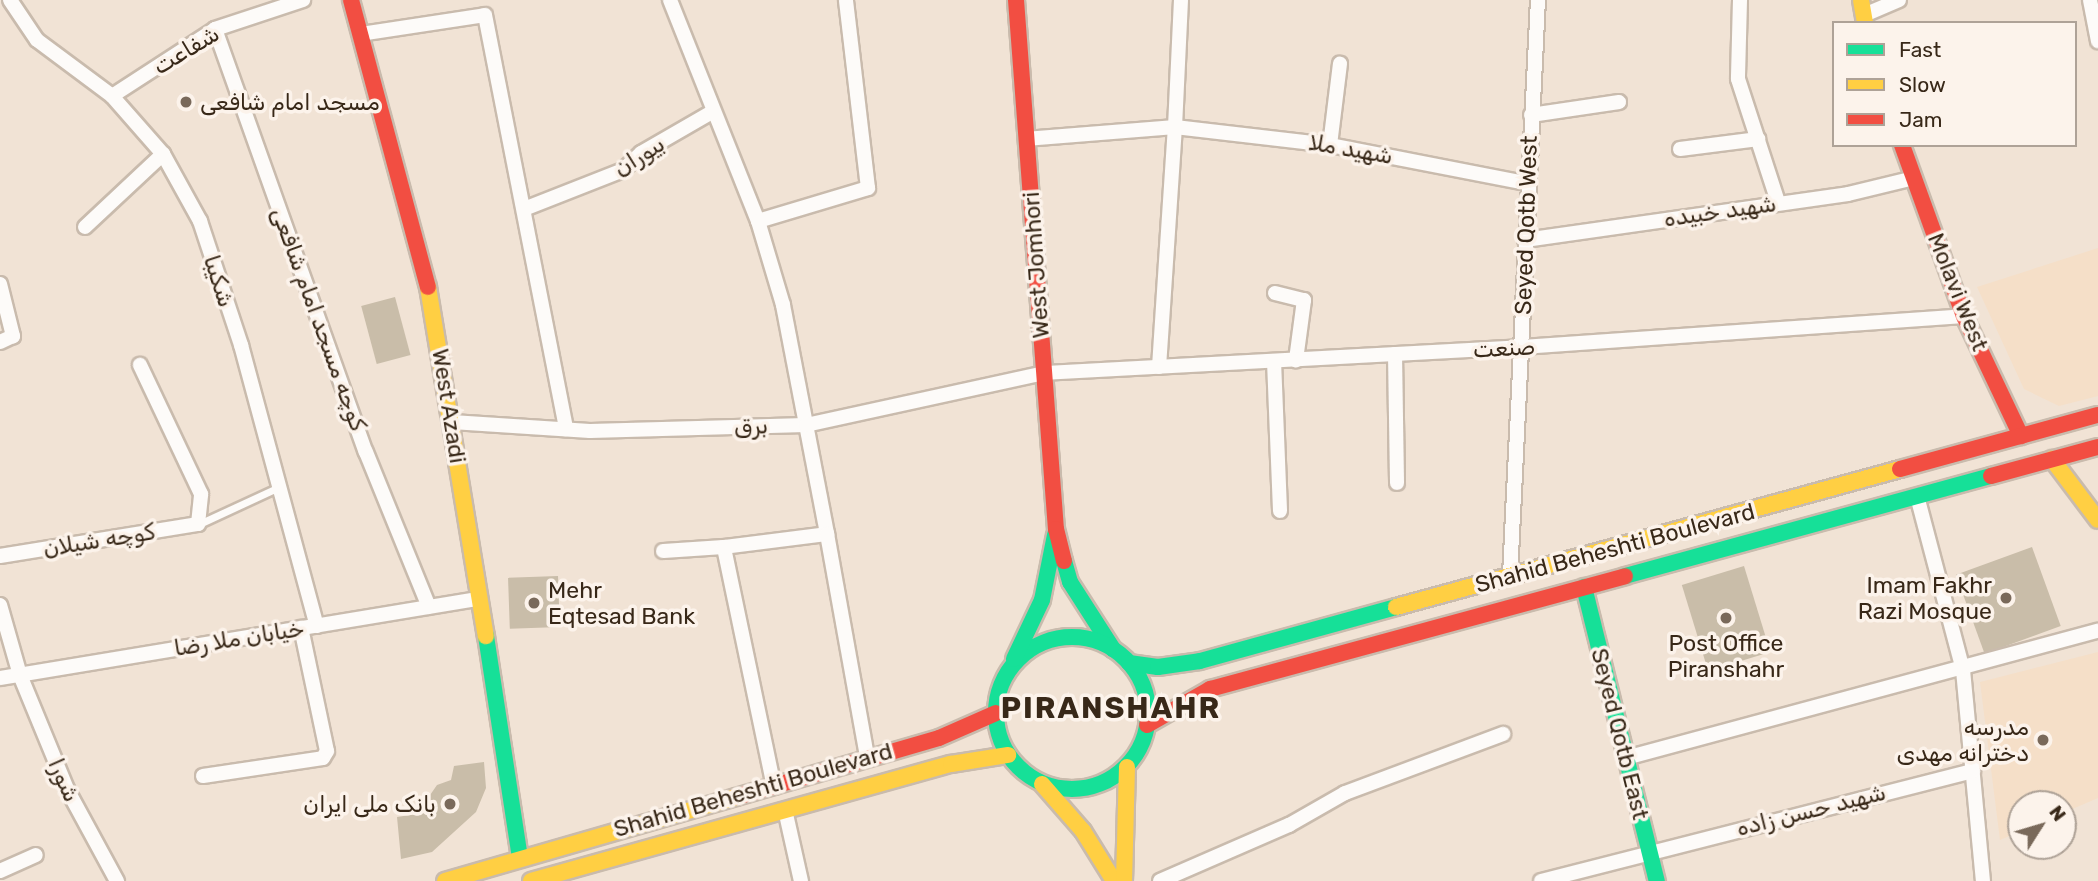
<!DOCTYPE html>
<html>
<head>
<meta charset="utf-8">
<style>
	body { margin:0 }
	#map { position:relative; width:2098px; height:881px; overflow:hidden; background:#f1e3d5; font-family:Rubik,Cairo,sans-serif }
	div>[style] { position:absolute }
	.built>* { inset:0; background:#f5dfc8 }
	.building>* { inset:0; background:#c9bda9; transform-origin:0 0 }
	.roads { filter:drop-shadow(2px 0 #c9bbad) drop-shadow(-2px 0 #c9bbad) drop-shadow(0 2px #c9bbad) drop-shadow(0 -2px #c9bbad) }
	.lane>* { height:7px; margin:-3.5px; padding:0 3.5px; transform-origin:3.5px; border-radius:3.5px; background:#fdfbf9 }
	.street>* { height:14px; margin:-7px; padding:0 7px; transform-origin:7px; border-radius:7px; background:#fdfbf9 }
	.fast>* { height:16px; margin:-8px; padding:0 8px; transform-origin:8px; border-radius:8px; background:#16e098 }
	.fast>.ring { margin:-8px; padding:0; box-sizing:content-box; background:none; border:16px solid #16e098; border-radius:50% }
	.slow>* { height:16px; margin:-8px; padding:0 8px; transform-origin:8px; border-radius:8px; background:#ffcf43 }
	.jam>* { height:16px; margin:-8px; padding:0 8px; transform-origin:8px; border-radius:8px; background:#f24e42 }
	.dots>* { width:19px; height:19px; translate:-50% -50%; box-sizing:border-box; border:4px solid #fcf3eb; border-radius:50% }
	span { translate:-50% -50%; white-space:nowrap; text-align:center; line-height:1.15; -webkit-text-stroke:7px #fcf3eb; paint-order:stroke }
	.street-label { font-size:23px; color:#382818 }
	.poi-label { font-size:23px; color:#382818 }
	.left { translate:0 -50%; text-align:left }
	.right { translate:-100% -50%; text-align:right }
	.district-label { font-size:30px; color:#382818; font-weight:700; letter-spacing:2px }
	.legend { position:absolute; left:1832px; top:21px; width:245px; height:126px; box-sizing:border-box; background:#fcf3eb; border:2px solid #aea297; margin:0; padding:9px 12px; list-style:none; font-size:21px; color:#382818 }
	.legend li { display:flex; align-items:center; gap:14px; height:35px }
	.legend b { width:35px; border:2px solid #aea297 }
	.north { position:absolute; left:2007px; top:790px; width:70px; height:70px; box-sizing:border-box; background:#fcf3eb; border:2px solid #aea297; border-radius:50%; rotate:53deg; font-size:19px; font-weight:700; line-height:28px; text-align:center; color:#382818 }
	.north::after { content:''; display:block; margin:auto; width:24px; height:32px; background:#79695a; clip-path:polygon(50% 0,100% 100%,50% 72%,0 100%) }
</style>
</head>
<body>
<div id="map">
	<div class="built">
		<div style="clip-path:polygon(2098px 248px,2098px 396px,2059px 406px,2024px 389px,1977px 287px)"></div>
		<div style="clip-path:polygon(2098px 652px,2098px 798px,2063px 813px,2063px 804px,2021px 804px,2021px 831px,2000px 840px,1980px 682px)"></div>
	</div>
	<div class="building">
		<div style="left:395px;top:297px;width:60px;height:35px;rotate:75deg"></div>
		<div style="left:2032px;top:547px;width:84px;height:81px;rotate:70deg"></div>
		<div style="left:1744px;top:566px;width:90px;height:65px;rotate:73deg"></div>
		<div style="left:558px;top:576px;width:51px;height:50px;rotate:88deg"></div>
		<div style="clip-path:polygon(484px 762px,486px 788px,476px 812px,432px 852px,401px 859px,397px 817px,417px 814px,437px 785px,451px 780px,454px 766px)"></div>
	</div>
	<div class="roads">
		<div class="lane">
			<div style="left:199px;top:524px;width:88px;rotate:-24.8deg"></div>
		</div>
		<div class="street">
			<div style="left:10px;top:0;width:48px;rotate:56deg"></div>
			<div style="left:37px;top:40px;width:94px;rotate:36.7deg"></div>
			<div style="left:112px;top:96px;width:77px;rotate:48.7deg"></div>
			<div style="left:163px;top:154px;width:77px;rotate:61.1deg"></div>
			<div style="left:200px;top:221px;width:131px;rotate:71.7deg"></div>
			<div style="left:241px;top:345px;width:291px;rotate:74.9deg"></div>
			<div style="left:670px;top:0;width:238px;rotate:68.3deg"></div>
			<div style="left:758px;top:221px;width:115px;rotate:-16.7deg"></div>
			<div style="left:868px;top:188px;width:189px;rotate:-96.7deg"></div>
			<div style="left:1740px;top:0;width:79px;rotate:91.5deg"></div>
			<div style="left:1738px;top:79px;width:129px;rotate:72deg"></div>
			<div style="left:2090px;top:0;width:42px;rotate:79deg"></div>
			<div style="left:1864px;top:15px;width:38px;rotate:-23deg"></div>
			<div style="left:215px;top:29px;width:449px;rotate:70.4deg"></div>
			<div style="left:366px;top:452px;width:167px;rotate:67.9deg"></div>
			<div style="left:360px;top:34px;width:126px;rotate:-8.6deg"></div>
			<div style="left:485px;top:15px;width:422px;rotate:78.9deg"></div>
			<div style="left:112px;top:96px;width:123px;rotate:-33deg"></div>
			<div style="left:215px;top:29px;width:93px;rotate:-18.2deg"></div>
			<div style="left:1531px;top:115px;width:89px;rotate:-8.4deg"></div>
			<div style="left:1026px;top:139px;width:149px;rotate:-4.6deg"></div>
			<div style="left:1175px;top:127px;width:127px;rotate:-87.3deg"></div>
			<div style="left:1330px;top:145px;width:82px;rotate:-83deg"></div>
			<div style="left:1680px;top:149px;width:79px;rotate:-7.3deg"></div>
			<div style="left:524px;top:209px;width:106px;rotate:-21.5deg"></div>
			<div style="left:623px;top:170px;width:25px;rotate:-43deg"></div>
			<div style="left:641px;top:153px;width:82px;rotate:-30deg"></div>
			<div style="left:758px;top:221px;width:88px;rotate:73.4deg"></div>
			<div style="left:783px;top:305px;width:233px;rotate:79.1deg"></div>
			<div style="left:85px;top:227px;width:107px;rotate:-43.1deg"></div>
			<div style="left:1525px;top:240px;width:326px;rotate:-8.1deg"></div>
			<div style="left:1848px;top:194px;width:68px;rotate:-13.6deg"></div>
			<div style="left:0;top:284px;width:54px;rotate:76deg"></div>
			<div style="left:13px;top:336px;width:14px;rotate:155deg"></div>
			<div style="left:1275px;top:293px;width:30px;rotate:14deg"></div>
			<div style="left:1304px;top:300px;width:61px;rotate:97.6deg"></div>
			<div style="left:1395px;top:354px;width:129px;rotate:89.1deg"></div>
			<div style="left:1274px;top:361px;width:150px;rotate:87.7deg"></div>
			<div style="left:1159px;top:367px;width:241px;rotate:-86.2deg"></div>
			<div style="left:1175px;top:127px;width:156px;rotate:6.6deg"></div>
			<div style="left:1330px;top:145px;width:200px;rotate:11deg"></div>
			<div style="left:452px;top:422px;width:138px;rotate:3.7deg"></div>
			<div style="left:590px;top:431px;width:216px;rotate:-1.6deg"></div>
			<div style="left:806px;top:425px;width:244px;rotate:-12.3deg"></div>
			<div style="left:1044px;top:373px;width:479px;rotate:-3.1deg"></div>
			<div style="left:1522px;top:347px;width:443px;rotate:-4deg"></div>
			<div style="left:1917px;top:496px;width:180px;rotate:75.2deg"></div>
			<div style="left:1963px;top:670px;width:212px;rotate:84.6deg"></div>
			<div style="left:663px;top:551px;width:61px;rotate:-3.8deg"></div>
			<div style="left:0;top:556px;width:201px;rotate:-9.2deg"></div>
			<div style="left:198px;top:524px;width:30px;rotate:-84deg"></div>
			<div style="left:201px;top:494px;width:143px;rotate:-115.3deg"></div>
			<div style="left:1510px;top:576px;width:577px;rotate:-87.22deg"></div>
			<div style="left:0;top:605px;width:73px;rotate:74.1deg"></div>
			<div style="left:20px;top:675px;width:123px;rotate:67.6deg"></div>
			<div style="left:67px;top:789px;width:105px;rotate:61.5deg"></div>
			<div style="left:0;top:678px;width:485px;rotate:-9.4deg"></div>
			<div style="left:1626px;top:758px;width:489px;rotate:-15.1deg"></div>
			<div style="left:203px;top:776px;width:121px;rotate:-8.5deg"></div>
			<div style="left:323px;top:758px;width:8px;rotate:-60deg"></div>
			<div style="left:327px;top:751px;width:126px;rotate:-101.9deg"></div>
			<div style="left:774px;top:787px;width:245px;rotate:-101.8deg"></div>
			<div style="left:724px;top:547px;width:104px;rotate:-7.2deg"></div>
			<div style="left:827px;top:534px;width:227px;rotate:79.8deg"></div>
			<div style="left:786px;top:814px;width:69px;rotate:77.4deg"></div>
			<div style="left:0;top:871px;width:39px;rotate:-24deg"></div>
			<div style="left:1160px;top:881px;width:141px;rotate:-23.5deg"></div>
			<div style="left:1289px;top:825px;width:64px;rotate:-29.7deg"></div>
			<div style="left:1345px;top:793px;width:169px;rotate:-20.5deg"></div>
			<div style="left:1541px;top:881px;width:446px;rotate:-14.3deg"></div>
		</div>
		<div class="fast">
			<div style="left:1064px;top:561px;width:22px;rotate:74deg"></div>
			<div style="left:1070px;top:582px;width:80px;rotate:57.3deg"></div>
			<div style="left:1625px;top:576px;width:379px;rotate:-15.3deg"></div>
			<div style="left:1584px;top:587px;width:303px;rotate:76.1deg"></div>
			<div style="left:486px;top:636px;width:225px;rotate:81.3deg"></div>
			<div class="ring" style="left:996px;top:637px;width:136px;height:136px"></div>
			<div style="left:1014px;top:659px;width:65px;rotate:-64.6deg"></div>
			<div style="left:1042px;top:600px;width:66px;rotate:-78.7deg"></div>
			<div style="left:1129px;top:663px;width:29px;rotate:8deg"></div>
			<div style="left:1158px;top:667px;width:42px;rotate:-8.1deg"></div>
			<div style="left:1200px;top:661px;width:203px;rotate:-15.4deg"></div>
		</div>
		<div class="slow">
			<div style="left:1861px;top:0;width:23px;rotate:80deg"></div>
			<div style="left:428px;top:287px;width:354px;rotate:80.6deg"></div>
			<div style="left:2052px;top:459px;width:76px;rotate:53deg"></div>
			<div style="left:1396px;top:607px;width:523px;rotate:-15.31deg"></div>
			<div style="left:1042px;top:784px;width:62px;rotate:48.9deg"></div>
			<div style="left:1083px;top:831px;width:59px;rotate:58.2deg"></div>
			<div style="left:445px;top:881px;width:303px;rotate:-16.1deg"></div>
			<div style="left:531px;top:881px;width:436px;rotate:-15.6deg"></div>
			<div style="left:951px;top:764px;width:58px;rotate:-9deg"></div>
			<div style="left:1124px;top:881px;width:114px;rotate:-88.5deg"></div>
		</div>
		<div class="jam">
			<div style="left:351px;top:0;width:297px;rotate:75deg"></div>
			<div style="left:1016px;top:0;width:531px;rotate:85.68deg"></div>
			<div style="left:1056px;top:529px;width:33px;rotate:76deg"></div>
			<div style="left:1902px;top:145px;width:182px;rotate:70.1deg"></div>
			<div style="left:1964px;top:316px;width:133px;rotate:64.6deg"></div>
			<div style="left:1900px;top:469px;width:205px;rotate:-15.3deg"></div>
			<div style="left:1991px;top:476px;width:111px;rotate:-15.2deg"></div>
			<div style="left:1147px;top:725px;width:73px;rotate:-29.7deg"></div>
			<div style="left:1210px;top:689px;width:430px;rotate:-15.2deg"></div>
			<div style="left:736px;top:797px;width:211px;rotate:-16.2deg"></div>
			<div style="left:939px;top:738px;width:62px;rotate:-23.7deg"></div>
		</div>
	</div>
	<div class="dots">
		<div style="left:186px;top:102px;background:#79695a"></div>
		<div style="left:2006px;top:598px;background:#79695a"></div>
		<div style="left:534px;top:603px;background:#79695a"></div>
		<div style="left:1726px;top:618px;background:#79695a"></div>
		<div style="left:2043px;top:740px;background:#79695a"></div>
		<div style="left:450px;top:804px;background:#79695a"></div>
	</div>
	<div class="street-label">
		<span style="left:186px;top:50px;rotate:-31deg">شفاعت</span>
		<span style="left:1351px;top:149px;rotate:10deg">شهید ملا</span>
		<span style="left:639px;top:156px;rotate:-32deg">بیوران</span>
		<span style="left:1720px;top:211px;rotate:-8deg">شهید خبیده</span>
		<span style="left:1526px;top:225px;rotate:-88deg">Seyed Qotb West</span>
		<span style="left:1036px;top:265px;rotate:-94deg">West Jomhori</span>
		<span style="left:219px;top:281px;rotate:72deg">شکیبا</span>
		<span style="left:1958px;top:292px;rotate:68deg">Molavi West</span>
		<span style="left:319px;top:319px;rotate:70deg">کوچه مسجد امام شافعی</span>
		<span style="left:1504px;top:348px;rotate:-3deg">صنعت</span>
		<span style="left:449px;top:406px;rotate:81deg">West Azadi</span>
		<span style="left:751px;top:426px;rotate:-2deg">برق</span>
		<span style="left:99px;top:540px;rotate:-9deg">کوچه شیلان</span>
		<span style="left:1615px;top:548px;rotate:-15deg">Shahid Beheshti Boulevard</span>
		<span style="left:239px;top:638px;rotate:-9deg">خیابان ملا رضا</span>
		<span style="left:1620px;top:734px;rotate:76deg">Seyed Qotb East</span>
		<span style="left:64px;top:780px;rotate:66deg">شورا</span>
		<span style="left:753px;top:790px;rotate:-16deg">Shahid Beheshti Boulevard</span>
		<span style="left:1811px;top:810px;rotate:-14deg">شهید حسن زاده</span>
	</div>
	<div class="poi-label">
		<span class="left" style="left:200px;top:102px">مسجد امام شافعی</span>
		<span class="right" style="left:1992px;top:598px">Imam Fakhr<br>Razi Mosque</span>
		<span class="left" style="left:548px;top:603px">Mehr<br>Eqtesad Bank</span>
		<span style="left:1726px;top:656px">Post Office<br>Piranshahr</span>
		<span class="right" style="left:2029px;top:740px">مدرسه<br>دخترانه مهدی</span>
		<span class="right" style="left:436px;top:804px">بانک ملی ایران</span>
	</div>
	<div class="district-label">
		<span style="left:1111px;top:708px">PIRANSHAHR</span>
	</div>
	<ul class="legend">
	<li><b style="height:9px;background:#16e098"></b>Fast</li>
	<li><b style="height:9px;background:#ffcf43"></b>Slow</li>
	<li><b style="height:9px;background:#f24e42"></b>Jam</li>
	</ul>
	<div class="north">N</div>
</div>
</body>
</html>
